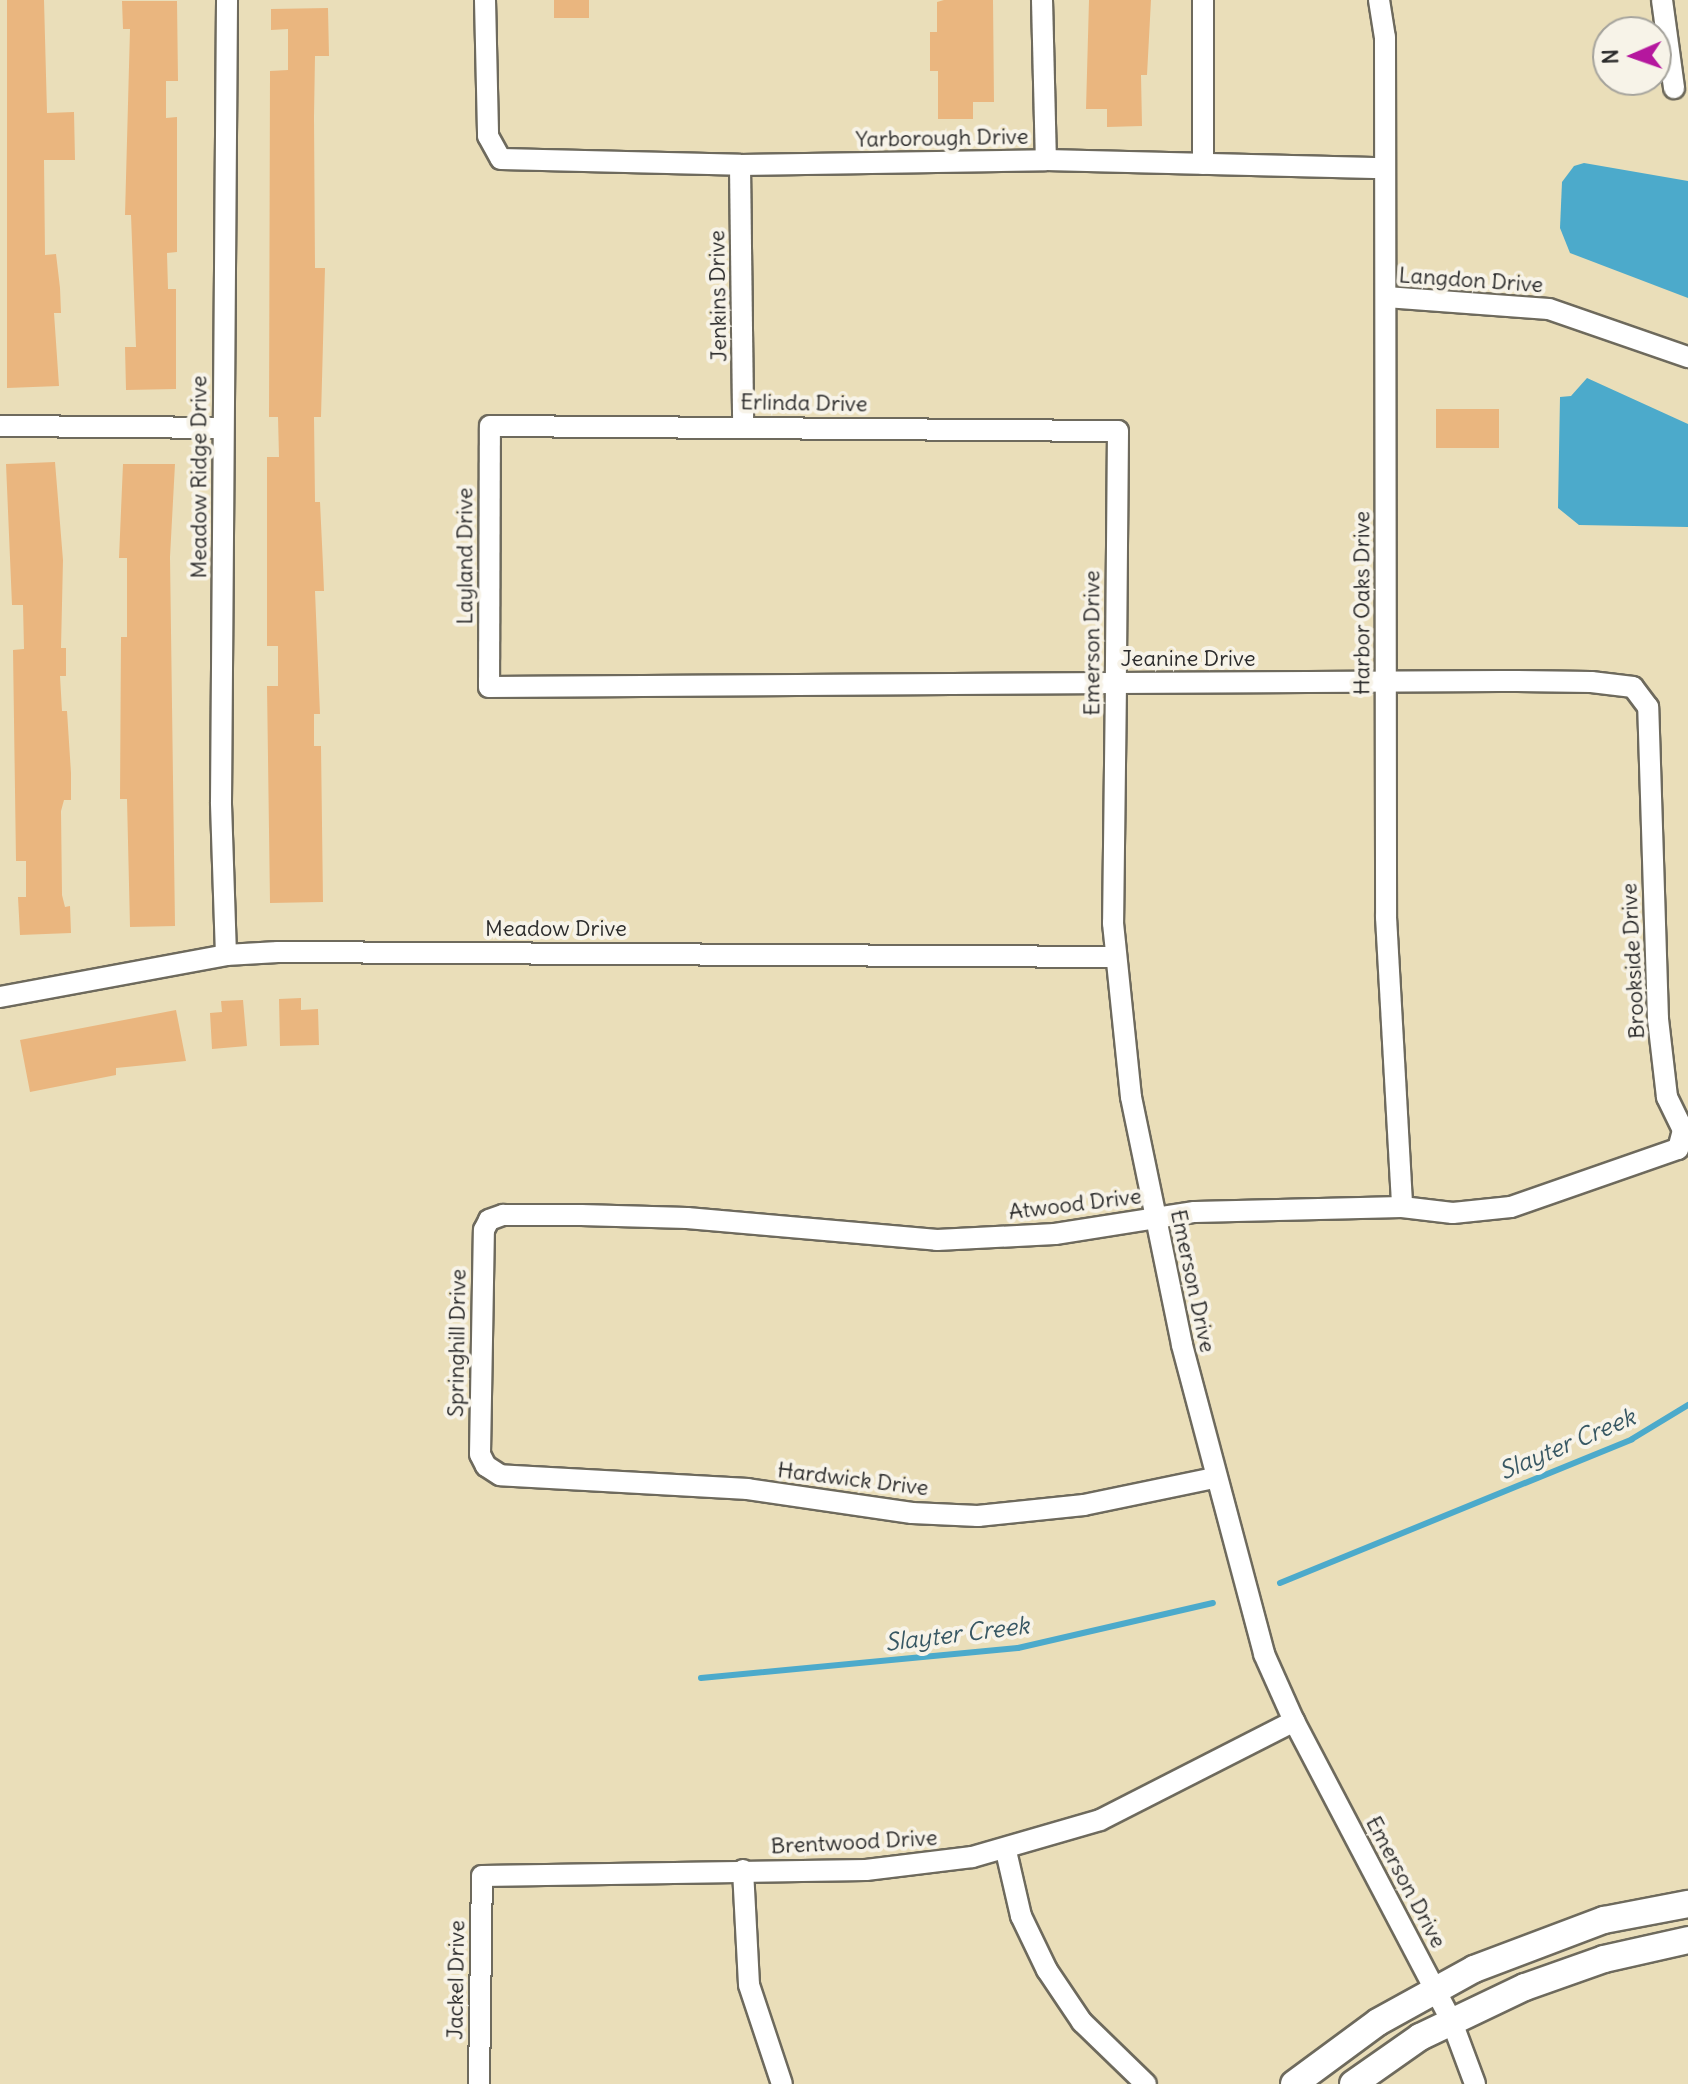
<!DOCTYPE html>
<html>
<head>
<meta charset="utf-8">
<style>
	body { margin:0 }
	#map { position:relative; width:1688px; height:2084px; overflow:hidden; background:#eadeb9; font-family:Delius,sans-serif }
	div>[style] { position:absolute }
	.water>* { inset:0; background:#4caacb }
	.stream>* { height:6px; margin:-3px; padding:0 3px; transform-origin:3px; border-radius:3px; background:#4caacb }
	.building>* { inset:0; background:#eab67f; transform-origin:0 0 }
	.roads { filter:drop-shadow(2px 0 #6e6a5d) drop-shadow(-2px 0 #6e6a5d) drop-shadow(0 2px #6e6a5d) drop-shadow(0 -2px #6e6a5d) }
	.minor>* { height:20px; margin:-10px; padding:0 10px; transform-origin:10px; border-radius:10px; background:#fff }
	.tertiary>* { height:26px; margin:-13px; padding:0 13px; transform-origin:13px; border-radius:13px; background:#fff }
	span { translate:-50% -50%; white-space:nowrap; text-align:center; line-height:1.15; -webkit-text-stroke:8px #f7f3e8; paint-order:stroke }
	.street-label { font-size:22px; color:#2b2b2b }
	.water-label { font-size:24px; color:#375763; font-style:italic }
	.north { position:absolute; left:1592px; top:16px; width:80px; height:80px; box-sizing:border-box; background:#f7f3e8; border:2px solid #a5a39c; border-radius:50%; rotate:268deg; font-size:22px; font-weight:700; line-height:32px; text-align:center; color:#2b2b2b }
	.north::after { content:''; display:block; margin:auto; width:28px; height:36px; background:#b5179e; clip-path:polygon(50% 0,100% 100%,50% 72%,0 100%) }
</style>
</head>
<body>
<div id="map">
	<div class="water">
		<div style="clip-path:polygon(1584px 163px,1688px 181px,1688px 298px,1570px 253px,1560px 228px,1562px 182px,1574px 166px)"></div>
		<div style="clip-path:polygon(1587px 378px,1688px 424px,1688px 527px,1579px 525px,1558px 508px,1560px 397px,1571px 396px)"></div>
	</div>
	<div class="stream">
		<div style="left:1280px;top:1583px;width:380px;rotate:-22.2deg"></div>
		<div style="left:1632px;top:1439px;width:66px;rotate:-31.3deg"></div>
		<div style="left:701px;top:1678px;width:318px;rotate:-5.4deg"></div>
		<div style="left:1018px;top:1648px;width:200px;rotate:-13deg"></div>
	</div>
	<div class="building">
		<div style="clip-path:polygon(7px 0,44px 0,47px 113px,74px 112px,75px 160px,44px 160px,45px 255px,56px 254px,60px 288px,61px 313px,54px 313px,59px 386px,7px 388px)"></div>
		<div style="left:554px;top:0;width:35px;height:18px"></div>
		<div style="clip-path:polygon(944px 0,993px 0,994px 102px,973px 102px,973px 119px,938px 119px,938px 71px,930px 71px,930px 32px,937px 32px,937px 2px)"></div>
		<div style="clip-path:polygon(1089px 0,1151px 0,1147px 75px,1141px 75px,1142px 126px,1107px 127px,1107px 109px,1086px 109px)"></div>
		<div style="clip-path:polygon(122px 1px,177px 1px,178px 81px,166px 81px,166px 118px,177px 117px,177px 252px,167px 253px,168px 289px,176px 289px,176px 389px,126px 390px,125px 347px,136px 347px,131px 215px,125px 215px,130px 29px,123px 29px)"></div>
		<div style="clip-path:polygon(328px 8px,329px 56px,315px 56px,314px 117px,315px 268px,325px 268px,321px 417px,314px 417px,315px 502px,320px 502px,323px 565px,324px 591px,315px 591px,320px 714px,314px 714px,314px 746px,321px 746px,323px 902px,270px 903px,267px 686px,278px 686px,278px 646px,267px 646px,267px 457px,279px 457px,278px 417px,269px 417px,270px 71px,288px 70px,288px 29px,271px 30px,271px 9px)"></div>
		<div style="left:1436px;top:409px;width:63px;height:39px"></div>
		<div style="clip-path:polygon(55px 462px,63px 560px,61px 648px,66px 648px,66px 676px,60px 676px,62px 711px,67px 711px,71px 773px,71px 800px,64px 800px,61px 811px,62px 895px,65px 907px,70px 906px,71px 933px,20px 935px,18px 897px,26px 897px,26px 861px,16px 861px,13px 650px,24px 649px,23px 605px,12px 605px,6px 464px)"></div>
		<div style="clip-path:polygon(123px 464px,175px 464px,170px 557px,175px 926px,130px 927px,127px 799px,120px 799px,121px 637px,127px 637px,127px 558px,119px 558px)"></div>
		<div style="clip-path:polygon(301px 998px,301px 1010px,318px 1009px,319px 1045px,280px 1046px,279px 999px)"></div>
		<div style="clip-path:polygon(243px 1000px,247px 1046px,212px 1049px,210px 1013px,222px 1012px,221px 1001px)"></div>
		<div style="clip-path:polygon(176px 1010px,186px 1061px,116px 1068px,116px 1075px,30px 1092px,20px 1040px)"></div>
	</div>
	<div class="roads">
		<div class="minor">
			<div style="left:485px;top:0;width:136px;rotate:88.7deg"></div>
			<div style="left:488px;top:136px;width:26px;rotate:61deg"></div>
			<div style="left:501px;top:159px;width:239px;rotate:1.4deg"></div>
			<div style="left:740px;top:165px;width:306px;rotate:-0.9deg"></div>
			<div style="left:1046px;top:160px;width:338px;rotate:1.4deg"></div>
			<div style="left:1042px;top:0;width:160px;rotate:88.6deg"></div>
			<div style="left:1379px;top:0;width:37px;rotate:81deg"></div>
			<div style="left:1385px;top:37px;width:880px;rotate:89.93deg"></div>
			<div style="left:1386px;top:917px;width:290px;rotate:86.8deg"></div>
			<div style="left:1662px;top:0;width:89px;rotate:82.2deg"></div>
			<div style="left:1203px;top:164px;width:164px;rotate:-90deg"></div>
			<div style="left:740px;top:165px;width:262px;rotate:89.3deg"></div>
			<div style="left:1386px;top:297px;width:163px;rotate:4.2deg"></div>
			<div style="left:1549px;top:309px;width:147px;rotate:19.1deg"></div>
			<div style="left:0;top:426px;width:223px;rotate:0.5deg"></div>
			<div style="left:226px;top:955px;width:153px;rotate:-91.9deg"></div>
			<div style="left:221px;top:802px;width:802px;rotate:-89.57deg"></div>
			<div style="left:0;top:997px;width:230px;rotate:-10.5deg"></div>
			<div style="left:226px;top:955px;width:52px;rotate:-3.3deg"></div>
			<div style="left:278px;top:952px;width:838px;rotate:0.34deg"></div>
			<div style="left:1214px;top:1478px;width:133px;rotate:168.3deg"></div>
			<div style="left:1084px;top:1505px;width:107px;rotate:174.1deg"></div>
			<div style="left:978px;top:1516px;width:66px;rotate:-177.4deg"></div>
			<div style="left:912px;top:1513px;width:166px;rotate:-171.7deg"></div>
			<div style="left:748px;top:1489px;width:248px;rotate:-176.8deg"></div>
			<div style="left:500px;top:1475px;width:17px;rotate:-147deg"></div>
			<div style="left:486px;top:1466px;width:13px;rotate:-117deg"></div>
			<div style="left:480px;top:1454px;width:224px;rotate:-89deg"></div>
			<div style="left:484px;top:1230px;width:11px;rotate:-63deg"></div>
			<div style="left:489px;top:1220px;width:15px;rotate:-20deg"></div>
			<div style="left:503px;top:1215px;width:78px"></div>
			<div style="left:581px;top:1215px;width:106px;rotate:1.6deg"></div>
			<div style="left:687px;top:1218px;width:251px;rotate:5deg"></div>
			<div style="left:937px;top:1240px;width:118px;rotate:-2.9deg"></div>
			<div style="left:1055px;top:1234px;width:102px;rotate:-9deg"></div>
			<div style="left:1156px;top:1218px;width:39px;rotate:-9deg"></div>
			<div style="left:1195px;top:1212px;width:207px;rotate:-1.4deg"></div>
			<div style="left:1402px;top:1207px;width:51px;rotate:6.7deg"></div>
			<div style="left:1453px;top:1213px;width:58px;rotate:-5.9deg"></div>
			<div style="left:1511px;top:1207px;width:177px;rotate:-19.2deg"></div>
			<div style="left:1678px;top:1149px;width:20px;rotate:-75deg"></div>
			<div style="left:1683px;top:1130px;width:37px;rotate:-116deg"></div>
			<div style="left:1667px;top:1097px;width:79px;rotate:-96.6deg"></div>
			<div style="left:1658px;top:1019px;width:312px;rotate:-91.8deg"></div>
			<div style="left:1648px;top:707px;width:25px;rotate:-127deg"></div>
			<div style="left:1633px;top:687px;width:42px;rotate:-173.2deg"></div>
			<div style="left:1591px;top:682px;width:74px;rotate:-179.2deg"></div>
			<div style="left:1517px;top:681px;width:401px;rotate:179.7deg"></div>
			<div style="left:1116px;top:683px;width:627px;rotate:179.63deg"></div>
			<div style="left:489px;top:687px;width:261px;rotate:-89.8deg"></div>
			<div style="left:490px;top:426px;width:628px;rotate:0.46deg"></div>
			<div style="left:1118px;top:431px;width:252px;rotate:90.5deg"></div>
			<div style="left:1116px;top:683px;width:240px;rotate:90.7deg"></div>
			<div style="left:1113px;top:923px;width:175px;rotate:84.1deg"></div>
			<div style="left:1131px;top:1097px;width:124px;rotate:78.3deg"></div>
			<div style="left:1156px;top:1218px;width:130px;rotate:78.4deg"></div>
			<div style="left:1182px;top:1345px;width:320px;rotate:75.1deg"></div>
			<div style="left:1264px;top:1654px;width:73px;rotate:65.9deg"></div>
			<div style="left:1294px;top:1721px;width:340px;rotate:62.3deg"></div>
			<div style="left:1452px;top:2022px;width:66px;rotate:69.6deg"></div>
			<div style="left:1006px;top:1851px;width:67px;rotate:77deg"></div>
			<div style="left:1021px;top:1916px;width:60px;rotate:64.3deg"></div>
			<div style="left:1047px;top:1970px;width:63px;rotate:56.1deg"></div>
			<div style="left:1082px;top:2022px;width:89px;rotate:44.1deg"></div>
			<div style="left:743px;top:1870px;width:115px;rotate:87deg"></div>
			<div style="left:749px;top:1985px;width:104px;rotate:71.6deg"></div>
			<div style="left:479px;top:2084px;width:208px;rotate:-89.2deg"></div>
			<div style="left:482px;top:1876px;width:384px;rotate:-0.9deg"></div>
			<div style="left:866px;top:1870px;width:107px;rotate:-7deg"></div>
			<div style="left:972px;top:1857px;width:133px;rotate:-16.1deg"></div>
			<div style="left:1100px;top:1820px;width:218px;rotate:-27deg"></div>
		</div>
		<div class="tertiary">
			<div style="left:1294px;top:2084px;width:104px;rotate:-36.4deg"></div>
			<div style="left:1378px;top:2022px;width:110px;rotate:-28.9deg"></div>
			<div style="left:1474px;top:1969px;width:139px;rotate:-20.7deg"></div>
			<div style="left:1604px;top:1920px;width:86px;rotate:-10.8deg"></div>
			<div style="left:1353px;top:2084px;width:82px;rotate:-35deg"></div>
			<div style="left:1420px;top:2037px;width:116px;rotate:-25.5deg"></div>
			<div style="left:1525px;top:1987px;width:84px;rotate:-19.5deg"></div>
			<div style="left:1604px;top:1959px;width:86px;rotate:-12.7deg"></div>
		</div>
	</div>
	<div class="street-label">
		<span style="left:942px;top:138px;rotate:-1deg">Yarborough Drive</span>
		<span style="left:1471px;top:280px;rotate:4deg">Langdon Drive</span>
		<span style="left:718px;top:296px;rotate:-91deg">Jenkins Drive</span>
		<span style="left:804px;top:403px;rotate:1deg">Erlinda Drive</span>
		<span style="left:199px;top:477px;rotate:-90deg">Meadow Ridge Drive</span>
		<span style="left:465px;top:556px;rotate:-90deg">Layland Drive</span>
		<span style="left:1362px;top:603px;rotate:-90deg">Harbor Oaks Drive</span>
		<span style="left:1092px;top:643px;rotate:-90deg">Emerson Drive</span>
		<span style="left:1188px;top:659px">Jeanine Drive</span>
		<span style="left:556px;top:929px">Meadow Drive</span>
		<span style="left:1633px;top:961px;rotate:-93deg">Brookside Drive</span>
		<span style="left:1075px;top:1204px;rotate:-7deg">Atwood Drive</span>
		<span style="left:1193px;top:1281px;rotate:78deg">Emerson Drive</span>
		<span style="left:457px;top:1343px;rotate:-89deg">Springhill Drive</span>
		<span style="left:853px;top:1479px;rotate:7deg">Hardwick Drive</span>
		<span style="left:854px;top:1842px;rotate:-3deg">Brentwood Drive</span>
		<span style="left:1406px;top:1882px;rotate:62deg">Emerson Drive</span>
		<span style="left:456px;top:1980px;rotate:-89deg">Jackel Drive</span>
	</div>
	<div class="water-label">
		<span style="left:1567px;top:1444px;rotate:-23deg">Slayter Creek</span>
		<span style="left:957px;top:1634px;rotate:-7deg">Slayter Creek</span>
	</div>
	<div class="north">N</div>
</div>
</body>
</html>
